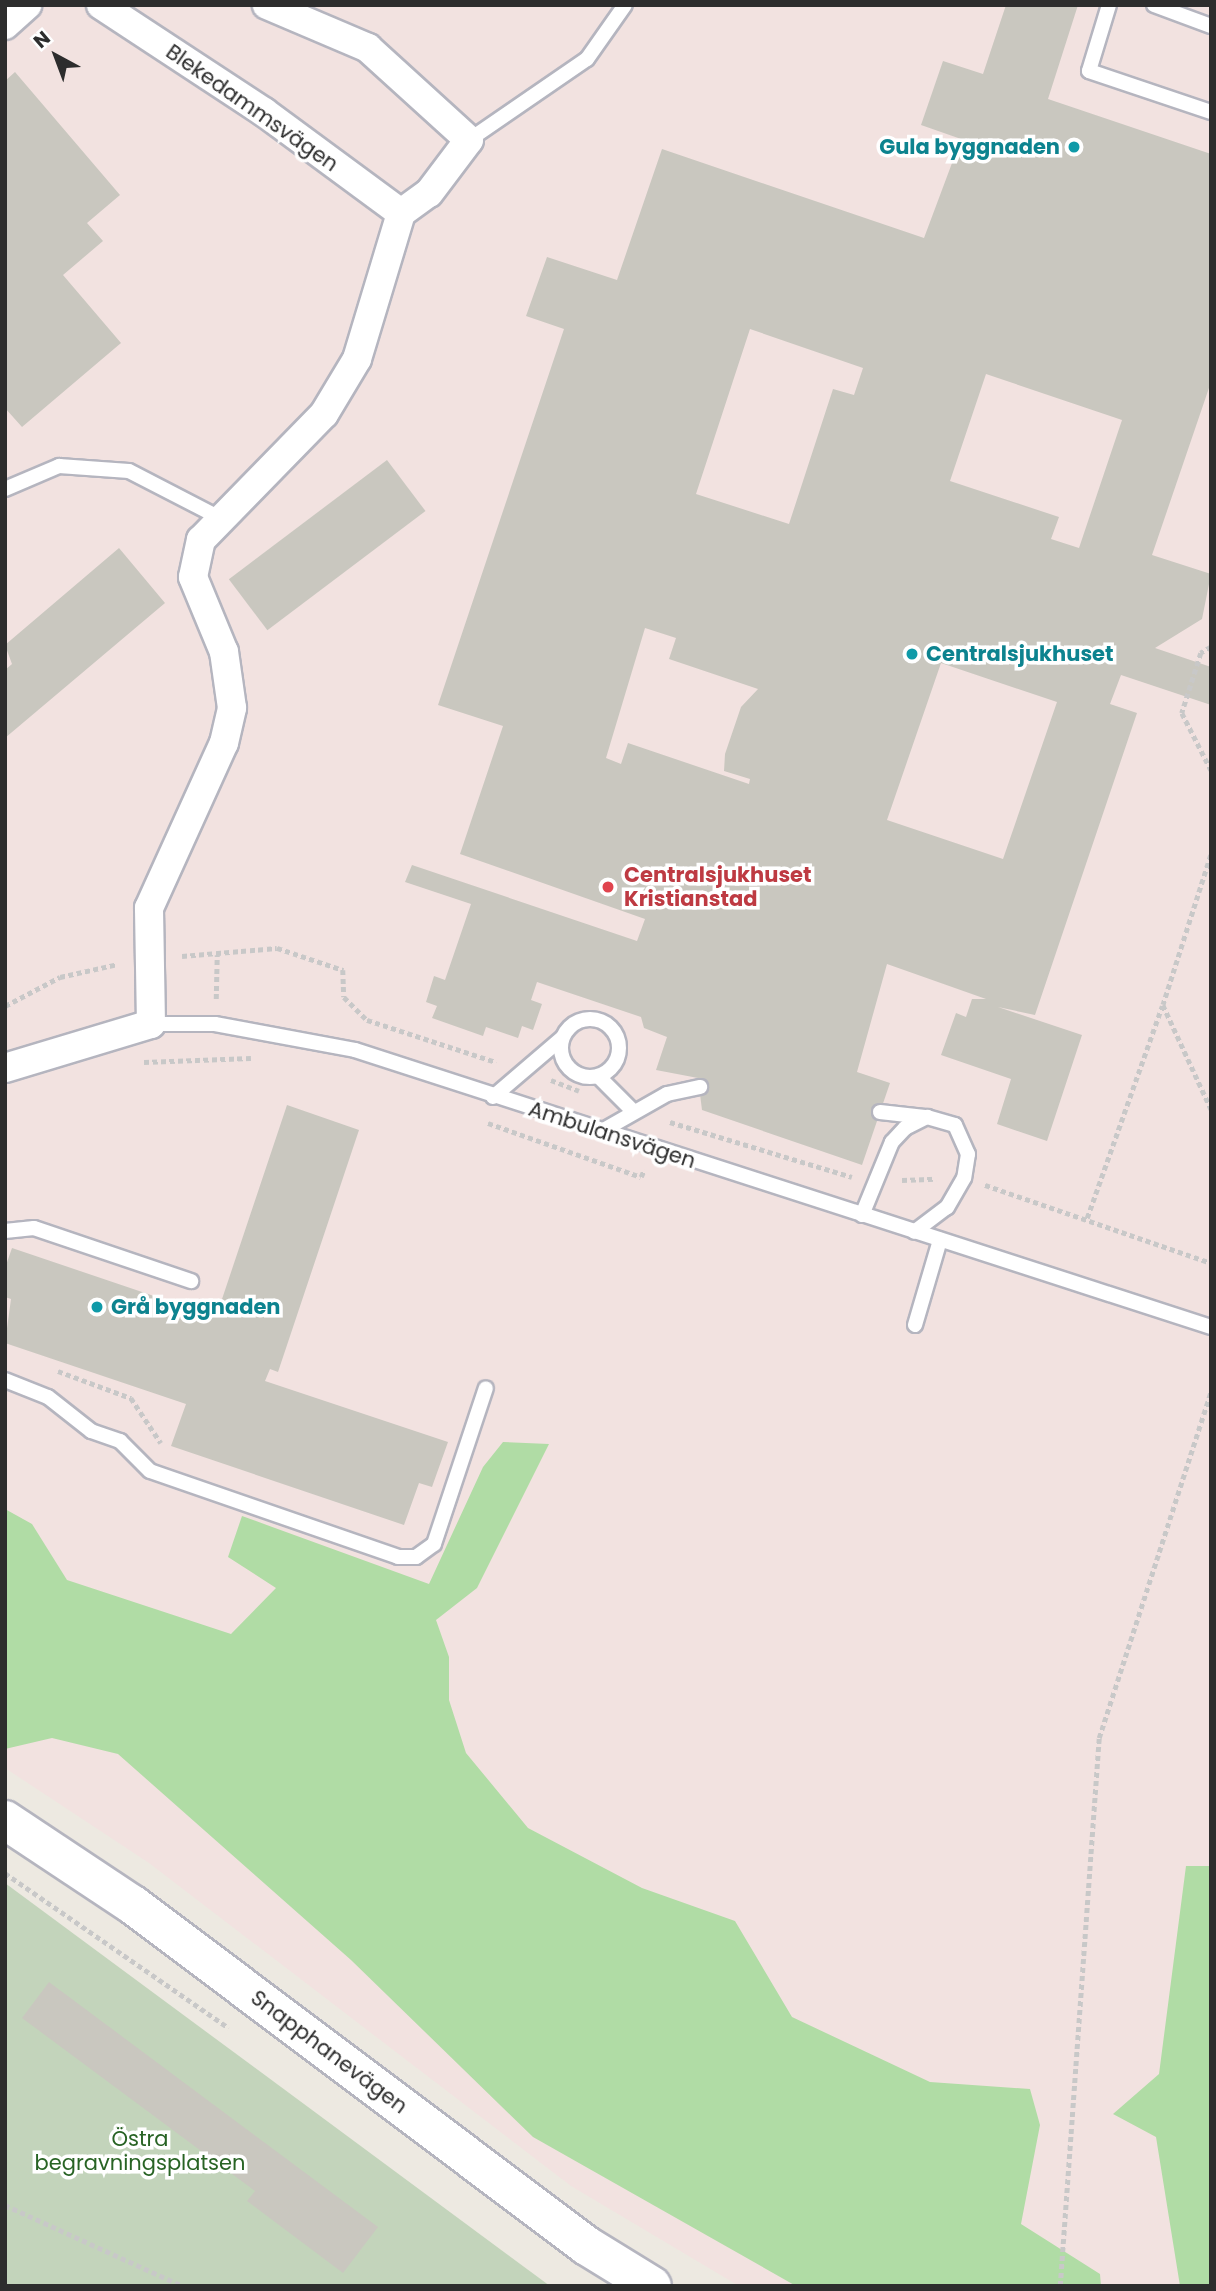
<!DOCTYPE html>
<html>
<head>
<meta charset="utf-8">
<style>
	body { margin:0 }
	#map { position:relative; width:1216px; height:2291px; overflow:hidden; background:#ede9e1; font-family:Poppins,sans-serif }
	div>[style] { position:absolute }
	.medical>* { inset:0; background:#f2e2e0 }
	.green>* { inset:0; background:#b0dca5 }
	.cemetery>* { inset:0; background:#c3d4bb }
	.building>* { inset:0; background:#c9c7bf; transform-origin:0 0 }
	.path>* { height:4.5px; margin-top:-2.25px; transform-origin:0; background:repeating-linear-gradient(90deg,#c8c8c8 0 5px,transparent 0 8.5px) }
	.roads { filter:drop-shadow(2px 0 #b5b5bf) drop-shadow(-2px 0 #b5b5bf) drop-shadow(0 2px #b5b5bf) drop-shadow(0 -2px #b5b5bf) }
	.lane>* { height:14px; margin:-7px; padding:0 7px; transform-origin:7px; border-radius:7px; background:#fff }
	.lane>.ring { margin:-7px; padding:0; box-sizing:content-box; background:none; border:14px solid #fff; border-radius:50% }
	.street>* { height:28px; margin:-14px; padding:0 14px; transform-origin:14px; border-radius:14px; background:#fff }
	.secondary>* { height:38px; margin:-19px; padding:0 19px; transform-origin:19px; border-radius:19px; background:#fff }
	.dots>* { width:19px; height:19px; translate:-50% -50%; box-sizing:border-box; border:4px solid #fff; border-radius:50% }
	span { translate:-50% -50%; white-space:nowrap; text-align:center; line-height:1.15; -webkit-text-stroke:7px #fff; paint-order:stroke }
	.street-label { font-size:21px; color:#2d2d2d }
	.culture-label { font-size:21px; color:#0d838f; font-weight:700 }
	.right { translate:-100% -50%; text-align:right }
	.left { translate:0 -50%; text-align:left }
	.health-label { font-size:21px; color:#be3a42; font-weight:700 }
	.park-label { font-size:21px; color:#286324 }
	.frame { position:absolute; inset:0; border:7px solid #2d2d2d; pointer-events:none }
	.north { position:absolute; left:21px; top:21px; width:70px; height:70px; -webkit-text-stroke:5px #fff; paint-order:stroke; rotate:319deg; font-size:19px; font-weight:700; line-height:28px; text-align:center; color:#2d2d2d }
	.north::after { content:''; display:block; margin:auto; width:24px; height:32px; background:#2d2d2d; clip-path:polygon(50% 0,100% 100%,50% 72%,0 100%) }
</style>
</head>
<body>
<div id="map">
	<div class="medical">
		<div style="clip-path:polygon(5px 5px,1211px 5px,1211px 2286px,739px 2286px,571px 2186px,149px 1863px,5px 1768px)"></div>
	</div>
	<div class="green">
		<div style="clip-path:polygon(503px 1442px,549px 1444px,477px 1588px,436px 1620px,449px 1657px,449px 1700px,466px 1753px,528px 1828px,642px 1888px,735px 1921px,792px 2017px,930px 2082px,1030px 2089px,1040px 2125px,1021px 2224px,1100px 2274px,1101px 2286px,796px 2286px,533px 2137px,351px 1960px,118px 1754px,52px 1738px,5px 1749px,5px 1509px,32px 1524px,67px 1580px,231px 1634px,276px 1588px,228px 1557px,242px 1516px,429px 1584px,483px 1467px)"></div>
		<div style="clip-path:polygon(1186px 1866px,1211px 1866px,1211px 2286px,1180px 2286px,1156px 2137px,1113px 2114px,1159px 2074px)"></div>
	</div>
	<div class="cemetery">
		<div style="clip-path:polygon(5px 1883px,550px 2286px,5px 2286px)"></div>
	</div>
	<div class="building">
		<div style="clip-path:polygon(evenodd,1006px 5px,1078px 5px,1048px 99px,1211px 154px,1211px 382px,1152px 555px,1211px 574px,1202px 619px,1155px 648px,1211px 667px,1211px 705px,1121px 675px,1110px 704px,1137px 713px,1035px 1015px,998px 1007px,1082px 1035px,1047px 1141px,997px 1124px,1011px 1079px,941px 1055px,956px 1013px,966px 1017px,972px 999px,986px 999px,887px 964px,857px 1072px,890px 1083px,862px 1165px,702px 1110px,698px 1078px,656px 1070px,667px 1037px,644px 1028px,641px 1017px,537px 982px,531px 1000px,542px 1004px,533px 1030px,522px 1026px,518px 1038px,486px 1027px,483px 1036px,432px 1018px,437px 1006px,426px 1002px,434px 976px,445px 980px,471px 904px,405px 882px,412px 865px,637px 941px,645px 919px,460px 854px,503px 726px,438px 705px,564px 329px,526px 316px,547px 257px,617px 280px,662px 149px,924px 238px,961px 139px,921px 125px,943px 61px,983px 74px,1006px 5px,750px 329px,863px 368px,854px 395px,833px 389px,789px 524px,696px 494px,750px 329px,1006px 5px,986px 374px,1122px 420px,1079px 548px,1051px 539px,1059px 517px,950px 481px,986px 374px,1006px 5px,645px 628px,676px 638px,669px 659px,758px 689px,741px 707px,725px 754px,724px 771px,750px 779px,749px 784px,628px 743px,621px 764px,606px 758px,645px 628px,1006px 5px,941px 663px,1057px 702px,1003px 859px,887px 820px,941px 663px)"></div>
		<div style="clip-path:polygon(15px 72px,120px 195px,87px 223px,103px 241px,63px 275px,121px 343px,22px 427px,5px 408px,5px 81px)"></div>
		<div style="left:387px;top:460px;width:64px;height:198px;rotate:53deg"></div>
		<div style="clip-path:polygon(119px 548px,165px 603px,5px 738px,5px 670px,12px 664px,5px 645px)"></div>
		<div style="clip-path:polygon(287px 1105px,359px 1130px,278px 1372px,270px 1369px,265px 1381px,448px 1442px,432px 1487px,419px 1483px,404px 1525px,171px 1446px,186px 1404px,5px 1343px,11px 1299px,5px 1297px,5px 1268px,12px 1248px,216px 1317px)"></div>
		<div style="clip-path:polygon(49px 1982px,378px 2227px,343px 2273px,247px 2201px,255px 2191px,22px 2018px)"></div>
	</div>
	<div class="path">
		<div style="left:1211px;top:647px;width:12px;rotate:149deg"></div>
		<div style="left:1201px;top:653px;width:63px;rotate:107.6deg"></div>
		<div style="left:1182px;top:713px;width:64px;rotate:63deg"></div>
		<div style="left:1211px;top:855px;width:157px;rotate:107.7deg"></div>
		<div style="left:1163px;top:1005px;width:115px;rotate:65.2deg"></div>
		<div style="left:182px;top:956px;width:95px;rotate:-4.8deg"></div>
		<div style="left:277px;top:948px;width:70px;rotate:18.4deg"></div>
		<div style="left:343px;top:970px;width:27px;rotate:88deg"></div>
		<div style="left:344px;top:997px;width:33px;rotate:45deg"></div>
		<div style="left:367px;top:1020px;width:136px;rotate:18deg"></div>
		<div style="left:216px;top:999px;width:44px;rotate:-88.7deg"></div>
		<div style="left:5px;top:1006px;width:62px;rotate:-27.8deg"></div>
		<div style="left:60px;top:977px;width:59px;rotate:-12.6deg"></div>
		<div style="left:144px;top:1062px;width:107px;rotate:-2.1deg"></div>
		<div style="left:551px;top:1080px;width:30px;rotate:21deg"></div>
		<div style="left:670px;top:1122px;width:190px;rotate:16.8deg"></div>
		<div style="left:488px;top:1123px;width:162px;rotate:19.4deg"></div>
		<div style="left:641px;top:1177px;width:8px;rotate:-67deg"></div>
		<div style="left:902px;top:1180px;width:34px;rotate:-2deg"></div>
		<div style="left:985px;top:1185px;width:239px;rotate:19deg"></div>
		<div style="left:1087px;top:1218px;width:225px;rotate:-70.5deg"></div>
		<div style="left:58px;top:1371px;width:78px;rotate:20.3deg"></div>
		<div style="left:131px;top:1398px;width:54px;rotate:56.3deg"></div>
		<div style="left:5px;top:1873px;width:272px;rotate:34.7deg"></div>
		<div style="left:5px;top:2205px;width:196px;rotate:24.5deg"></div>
		<div style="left:1060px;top:2286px;width:549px;rotate:-85.93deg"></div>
		<div style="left:1099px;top:1738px;width:365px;rotate:-72.1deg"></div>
	</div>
	<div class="roads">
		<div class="lane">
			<div style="left:1109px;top:5px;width:69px;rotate:106.9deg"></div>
			<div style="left:1089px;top:71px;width:129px;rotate:18.6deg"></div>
			<div style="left:1154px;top:5px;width:61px;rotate:20.2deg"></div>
			<div style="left:469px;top:140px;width:143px;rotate:-34.5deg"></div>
			<div style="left:587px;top:59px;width:66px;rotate:-54.9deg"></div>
			<div style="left:5px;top:489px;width:59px;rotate:-23.1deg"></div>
			<div style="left:59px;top:466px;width:70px;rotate:4.1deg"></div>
			<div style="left:129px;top:471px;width:100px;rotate:27.3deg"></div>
			<div class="ring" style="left:561px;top:1019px;width:44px;height:44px"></div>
			<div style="left:151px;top:1024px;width:64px"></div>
			<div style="left:215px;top:1024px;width:142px;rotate:10.5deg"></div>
			<div style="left:355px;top:1050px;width:900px;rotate:17.93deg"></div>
			<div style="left:599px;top:1077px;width:48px;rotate:45deg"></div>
			<div style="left:493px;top:1097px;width:91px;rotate:-40.5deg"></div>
			<div style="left:880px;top:1112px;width:45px;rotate:6.3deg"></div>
			<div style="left:602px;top:1131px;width:75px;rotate:-29.6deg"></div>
			<div style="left:667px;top:1094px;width:34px;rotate:-12deg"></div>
			<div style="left:862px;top:1215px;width:79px;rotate:-67.7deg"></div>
			<div style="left:892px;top:1142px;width:19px;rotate:-47deg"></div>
			<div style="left:905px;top:1128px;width:25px;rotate:-27deg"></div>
			<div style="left:927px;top:1117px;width:29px;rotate:16deg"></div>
			<div style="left:955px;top:1125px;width:32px;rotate:66deg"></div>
			<div style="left:968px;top:1154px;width:24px;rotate:99deg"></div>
			<div style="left:964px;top:1178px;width:34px;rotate:120deg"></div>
			<div style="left:947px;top:1207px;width:41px;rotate:142.9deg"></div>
			<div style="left:5px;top:1231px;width:29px;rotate:-6deg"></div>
			<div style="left:34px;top:1228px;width:166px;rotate:18.7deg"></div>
			<div style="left:915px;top:1325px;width:89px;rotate:-73.6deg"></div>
			<div style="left:5px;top:1380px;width:46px;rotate:21.6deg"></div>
			<div style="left:48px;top:1397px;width:55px;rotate:38.3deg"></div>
			<div style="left:91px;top:1431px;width:31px;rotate:19deg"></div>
			<div style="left:120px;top:1441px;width:42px;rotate:45deg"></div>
			<div style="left:150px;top:1471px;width:262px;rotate:19.1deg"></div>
			<div style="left:398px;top:1557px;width:18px"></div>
			<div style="left:416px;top:1557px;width:22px;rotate:-36deg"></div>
			<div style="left:434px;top:1544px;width:164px;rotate:-71.6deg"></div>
		</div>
		<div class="street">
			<div style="left:101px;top:5px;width:195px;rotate:33.3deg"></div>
			<div style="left:264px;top:112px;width:170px;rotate:36.4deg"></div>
			<div style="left:5px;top:25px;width:30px;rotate:-42deg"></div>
			<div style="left:5px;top:1068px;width:152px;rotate:-16.8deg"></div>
			<div style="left:151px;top:1024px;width:116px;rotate:-91deg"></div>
			<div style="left:149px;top:908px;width:181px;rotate:-65.6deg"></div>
			<div style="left:224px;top:743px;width:36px;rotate:-77deg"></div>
			<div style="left:232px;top:708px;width:57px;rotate:-98.1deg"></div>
			<div style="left:224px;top:652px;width:81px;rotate:-112.5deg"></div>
			<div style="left:193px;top:577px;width:38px;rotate:-78deg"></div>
			<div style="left:201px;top:540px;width:176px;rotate:-45.7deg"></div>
			<div style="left:324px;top:414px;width:64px;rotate:-59deg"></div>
			<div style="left:357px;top:359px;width:152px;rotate:-73.2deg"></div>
			<div style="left:401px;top:213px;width:34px;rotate:-36deg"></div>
			<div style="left:429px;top:193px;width:66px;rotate:-53deg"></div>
			<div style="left:469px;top:140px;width:137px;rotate:-137.7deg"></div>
			<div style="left:368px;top:48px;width:110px;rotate:-156.9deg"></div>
		</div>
		<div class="secondary">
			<div style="left:5px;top:1820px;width:154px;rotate:33.6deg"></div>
			<div style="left:133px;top:1905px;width:568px;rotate:36.91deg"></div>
			<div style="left:587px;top:2246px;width:76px;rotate:31.6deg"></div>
		</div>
	</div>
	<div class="dots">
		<div style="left:1074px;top:147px;background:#0f9aa8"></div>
		<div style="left:912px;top:654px;background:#0f9aa8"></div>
		<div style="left:608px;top:887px;background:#e0444e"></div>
		<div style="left:97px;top:1307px;background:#0f9aa8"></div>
	</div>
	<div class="street-label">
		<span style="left:252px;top:108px;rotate:35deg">Blekedammsvägen</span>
		<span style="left:612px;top:1135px;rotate:18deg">Ambulansvägen</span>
		<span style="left:329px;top:2052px;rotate:37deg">Snapphanevägen</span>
	</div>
	<div class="culture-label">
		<span class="right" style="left:1060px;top:147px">Gula byggnaden</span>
		<span class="left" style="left:926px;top:654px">Centralsjukhuset</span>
		<span class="left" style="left:111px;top:1307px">Grå byggnaden</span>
	</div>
	<div class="health-label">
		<span class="left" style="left:624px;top:887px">Centralsjukhuset<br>Kristianstad</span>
	</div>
	<div class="park-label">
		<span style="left:140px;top:2151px">Östra<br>begravningsplatsen</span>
	</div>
	<div class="frame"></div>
	<div class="north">N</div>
</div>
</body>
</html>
